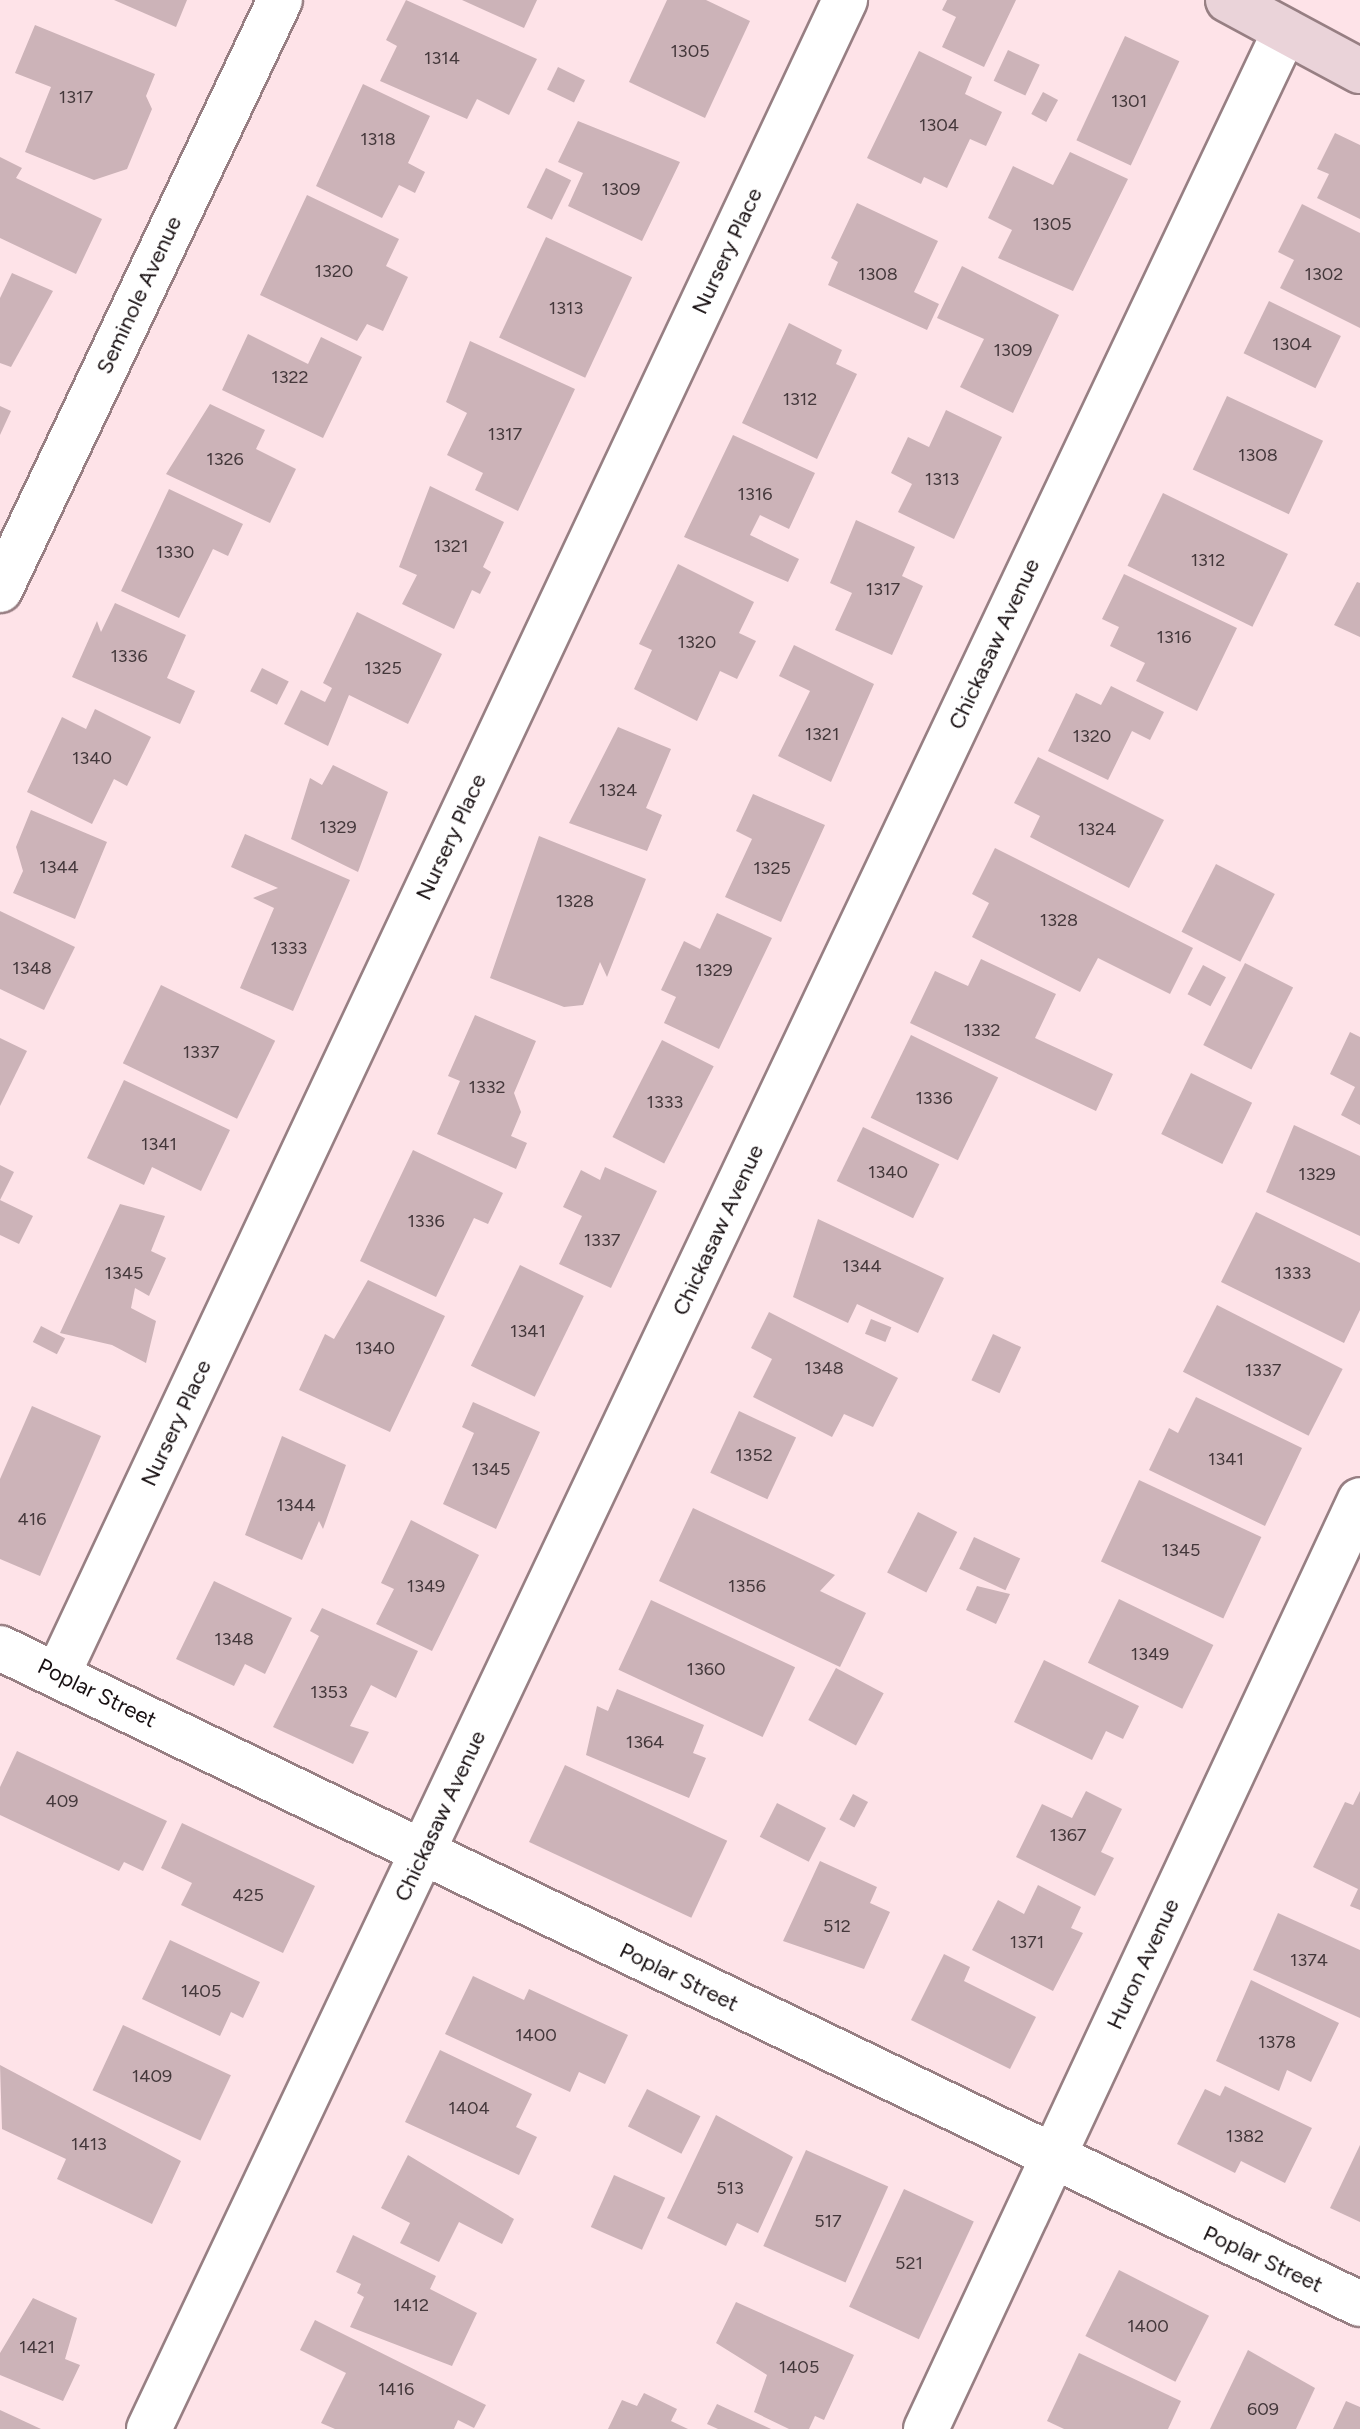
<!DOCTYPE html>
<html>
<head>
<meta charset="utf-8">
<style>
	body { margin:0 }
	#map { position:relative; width:1360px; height:2429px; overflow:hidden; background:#fee3e8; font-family:Figtree,sans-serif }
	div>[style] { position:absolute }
	.building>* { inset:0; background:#ccb3b8; transform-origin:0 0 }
	.roads { filter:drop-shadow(2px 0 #977f83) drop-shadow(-2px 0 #977f83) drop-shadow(0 2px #977f83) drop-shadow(0 -2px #977f83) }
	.minor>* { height:44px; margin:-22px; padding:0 22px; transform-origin:22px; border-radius:22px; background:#fff }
	.secondary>* { height:44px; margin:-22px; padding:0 22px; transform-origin:22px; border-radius:22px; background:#ead3d9 }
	span { translate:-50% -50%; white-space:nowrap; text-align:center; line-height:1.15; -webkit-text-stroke:8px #fff; paint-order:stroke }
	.number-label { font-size:18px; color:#44383b }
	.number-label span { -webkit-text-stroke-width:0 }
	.street-label { font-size:22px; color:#170f11 }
</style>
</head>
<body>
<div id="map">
	<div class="building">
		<div style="clip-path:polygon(114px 0,187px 0,176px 27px)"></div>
		<div style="clip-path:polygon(406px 0,537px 59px,509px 115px,477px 99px,467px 119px,380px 81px,397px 46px,386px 40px)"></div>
		<div style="clip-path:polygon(462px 0,537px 0,524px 28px)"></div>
		<div style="clip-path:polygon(667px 0,706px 0,750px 21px,705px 118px,629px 82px)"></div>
		<div style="clip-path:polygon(947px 0,1016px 0,984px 67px,942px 47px,956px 17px,942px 10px)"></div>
		<div style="clip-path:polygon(35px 25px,155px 74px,146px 96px,152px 109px,127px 169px,94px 180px,25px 152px,51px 87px,15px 73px)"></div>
		<div style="left:1125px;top:36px;width:60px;height:115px;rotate:25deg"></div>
		<div style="left:1008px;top:50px;width:35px;height:34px;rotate:25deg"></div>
		<div style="clip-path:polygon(919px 51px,972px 77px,965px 94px,1002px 112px,986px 146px,970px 139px,947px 188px,924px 177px,921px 184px,867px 158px)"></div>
		<div style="left:558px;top:67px;width:30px;height:25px;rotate:26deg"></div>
		<div style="clip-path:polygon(363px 84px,430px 116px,408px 163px,425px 172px,415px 193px,399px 185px,382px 218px,316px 186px)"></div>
		<div style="left:1043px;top:92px;width:17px;height:25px;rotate:28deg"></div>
		<div style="clip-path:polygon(578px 121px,680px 162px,642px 241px,568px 206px,583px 173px,558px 162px)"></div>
		<div style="clip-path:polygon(1335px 133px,1360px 145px,1360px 219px,1317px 198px,1329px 174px,1317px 169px)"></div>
		<div style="clip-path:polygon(1070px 152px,1128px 179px,1073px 291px,998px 258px,1012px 230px,988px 218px,1013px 166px,1053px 185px)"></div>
		<div style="clip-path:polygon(0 157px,22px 168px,16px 178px,102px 219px,76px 274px,0 238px)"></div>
		<div style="left:546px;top:168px;width:28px;height:44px;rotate:26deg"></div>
		<div style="clip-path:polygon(307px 195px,399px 239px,386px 266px,408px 277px,383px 331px,367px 324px,357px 341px,260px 295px)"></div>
		<div style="clip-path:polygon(857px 203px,938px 241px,914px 292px,939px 304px,927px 330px,828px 285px,838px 262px,831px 258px)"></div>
		<div style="clip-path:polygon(1302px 204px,1360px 233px,1360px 328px,1280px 288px,1294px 260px,1278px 252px)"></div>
		<div style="left:546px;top:237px;width:95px;height:111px;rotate:25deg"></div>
		<div style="clip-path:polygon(962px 266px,1059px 315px,1013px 413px,960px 387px,984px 339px,937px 318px)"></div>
		<div style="clip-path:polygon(12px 273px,53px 291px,11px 367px,0 363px,0 298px)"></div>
		<div style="left:1269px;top:301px;width:80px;height:58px;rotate:26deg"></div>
		<div style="clip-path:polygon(789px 323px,842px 350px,836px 364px,857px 374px,817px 459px,742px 423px)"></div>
		<div style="clip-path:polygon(248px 334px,308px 364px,321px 337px,362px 357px,323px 438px,222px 390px)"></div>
		<div style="clip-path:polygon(470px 341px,575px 389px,518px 511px,475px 490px,483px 473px,447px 455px,467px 413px,446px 402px)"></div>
		<div style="left:1227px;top:396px;width:106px;height:81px;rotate:25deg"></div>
		<div style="clip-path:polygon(210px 404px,265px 430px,256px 449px,296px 469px,270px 523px,166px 474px)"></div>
		<div style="clip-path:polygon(0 406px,11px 411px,0 435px)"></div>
		<div style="clip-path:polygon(946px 410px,1002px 437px,954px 539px,898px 512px,912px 484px,891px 473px,908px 437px,929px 447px)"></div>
		<div style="clip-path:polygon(733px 435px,815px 473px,789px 529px,760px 515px,750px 535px,799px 559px,788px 582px,684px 537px)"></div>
		<div style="clip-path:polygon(430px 486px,504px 522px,483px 567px,491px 572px,480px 594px,472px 590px,454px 629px,402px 604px,417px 575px,399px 567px)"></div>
		<div style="clip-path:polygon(169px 489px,243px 524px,228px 556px,213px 549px,179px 618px,121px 591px)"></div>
		<div style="left:1163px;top:493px;width:139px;height:81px;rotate:26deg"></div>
		<div style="clip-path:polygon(856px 520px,915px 547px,902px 576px,923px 586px,892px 655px,835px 630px,852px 593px,830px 583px)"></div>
		<div style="clip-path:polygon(678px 564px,754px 602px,739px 633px,756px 641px,737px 679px,720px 671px,697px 721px,634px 689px,652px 650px,639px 644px)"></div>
		<div style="clip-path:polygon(1124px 574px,1237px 628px,1197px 711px,1136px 681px,1145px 663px,1110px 646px,1119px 627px,1102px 619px)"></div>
		<div style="clip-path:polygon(1357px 582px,1360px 583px,1360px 637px,1334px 625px)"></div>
		<div style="clip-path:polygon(115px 603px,186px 635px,167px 678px,195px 691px,180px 724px,72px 677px,97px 621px,101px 632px)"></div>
		<div style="clip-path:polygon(357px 612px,442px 654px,408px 724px,349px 695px,328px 746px,284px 724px,301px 690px,325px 702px,332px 688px,323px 683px)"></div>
		<div style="clip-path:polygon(794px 645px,874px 684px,831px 782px,778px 756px,810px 691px,779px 676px)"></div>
		<div style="left:262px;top:668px;width:30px;height:26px;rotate:27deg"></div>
		<div style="clip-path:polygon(1111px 686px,1164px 712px,1150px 740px,1132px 731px,1108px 780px,1048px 751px,1076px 693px,1101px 705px)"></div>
		<div style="clip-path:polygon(95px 709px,151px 737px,127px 786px,114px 779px,92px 824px,27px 792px,62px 717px,86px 729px)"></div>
		<div style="clip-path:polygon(618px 727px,671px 749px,646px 808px,662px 815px,647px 851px,569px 823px)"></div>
		<div style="clip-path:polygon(1038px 757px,1164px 820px,1129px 888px,1030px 837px,1040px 816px,1014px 803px)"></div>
		<div style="clip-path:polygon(333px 765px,388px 792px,358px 872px,291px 839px,310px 778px,322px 785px)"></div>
		<div style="clip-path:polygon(753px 794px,825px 825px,781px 922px,725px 897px,752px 839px,736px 831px)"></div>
		<div style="clip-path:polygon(31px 810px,107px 842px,75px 919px,13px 893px,23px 871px,16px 847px)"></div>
		<div style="clip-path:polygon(245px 834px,350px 880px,293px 1011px,240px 988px,274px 908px,253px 898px,278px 888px,231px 867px)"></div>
		<div style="clip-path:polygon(539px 836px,646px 879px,607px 977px,600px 962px,583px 1005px,564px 1007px,490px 978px)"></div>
		<div style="clip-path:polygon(995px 848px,1193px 948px,1170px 994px,1098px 958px,1080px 992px,972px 937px,989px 903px,972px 894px)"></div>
		<div style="left:1216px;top:864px;width:66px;height:76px;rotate:27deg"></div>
		<div style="clip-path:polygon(0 911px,75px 947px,44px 1010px,0 989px)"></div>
		<div style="clip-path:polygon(717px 913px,772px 938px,719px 1049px,664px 1023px,676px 997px,661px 990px,684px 941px,700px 949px)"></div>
		<div style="clip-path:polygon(981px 959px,1056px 994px,1035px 1038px,1113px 1074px,1096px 1111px,910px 1023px,935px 971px,968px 986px)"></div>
		<div style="left:1245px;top:963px;width:54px;height:92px;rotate:27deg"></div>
		<div style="left:1203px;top:965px;width:26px;height:33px;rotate:28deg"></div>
		<div style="left:161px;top:985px;width:127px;height:87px;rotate:26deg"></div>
		<div style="clip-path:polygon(475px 1015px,536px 1041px,514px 1093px,521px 1112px,511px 1136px,527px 1143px,516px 1169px,437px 1134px,460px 1081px,448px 1076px)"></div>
		<div style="clip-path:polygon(1350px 1032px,1360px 1037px,1360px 1125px,1341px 1115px,1355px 1087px,1330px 1074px)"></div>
		<div style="left:911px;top:1035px;width:97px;height:92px;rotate:26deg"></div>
		<div style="clip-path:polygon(0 1038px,27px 1051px,0 1106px)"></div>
		<div style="left:662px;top:1040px;width:58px;height:109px;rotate:27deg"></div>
		<div style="left:1191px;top:1073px;width:68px;height:68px;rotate:26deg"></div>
		<div style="clip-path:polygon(124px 1080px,230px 1130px,201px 1191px,152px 1167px,144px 1185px,87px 1158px)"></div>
		<div style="clip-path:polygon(1294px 1125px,1360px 1156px,1360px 1236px,1266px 1192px)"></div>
		<div style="left:863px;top:1127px;width:85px;height:60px;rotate:26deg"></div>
		<div style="clip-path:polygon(413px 1150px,503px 1193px,488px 1224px,474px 1218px,436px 1297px,360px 1261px)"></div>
		<div style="clip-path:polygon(0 1165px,14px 1172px,0 1200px)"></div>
		<div style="clip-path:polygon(605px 1167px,657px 1191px,611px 1288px,559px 1264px,582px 1216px,563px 1207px,581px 1170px,600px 1180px)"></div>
		<div style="clip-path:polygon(0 1200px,33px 1216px,19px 1244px,0 1235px)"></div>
		<div style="clip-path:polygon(120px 1204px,165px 1216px,151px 1251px,166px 1258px,149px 1296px,135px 1288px,131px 1308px,156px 1321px,146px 1363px,112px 1345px,60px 1333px)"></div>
		<div style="clip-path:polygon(1256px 1212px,1360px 1263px,1360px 1310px,1344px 1343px,1221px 1282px)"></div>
		<div style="clip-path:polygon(818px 1219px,944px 1278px,918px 1333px,857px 1304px,848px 1323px,793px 1297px)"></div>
		<div style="left:520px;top:1265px;width:71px;height:112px;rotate:26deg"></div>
		<div style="clip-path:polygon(368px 1280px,445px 1316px,390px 1432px,299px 1390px,325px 1334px,334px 1339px)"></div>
		<div style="left:1217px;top:1305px;width:141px;height:75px;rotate:27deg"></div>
		<div style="clip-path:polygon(769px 1312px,898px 1378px,873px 1427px,844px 1414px,832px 1437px,753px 1397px,772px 1359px,751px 1348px)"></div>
		<div style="left:871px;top:1319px;width:22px;height:16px;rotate:22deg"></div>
		<div style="left:41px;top:1326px;width:27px;height:18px;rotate:27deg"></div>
		<div style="left:993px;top:1334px;width:31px;height:51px;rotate:25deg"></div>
		<div style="clip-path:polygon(1196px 1397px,1302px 1448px,1265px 1526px,1149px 1470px,1169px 1428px,1178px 1433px)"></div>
		<div style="clip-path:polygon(473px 1402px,540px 1432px,496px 1529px,443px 1504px,474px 1433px,462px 1427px)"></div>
		<div style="clip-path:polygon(32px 1406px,101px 1436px,40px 1576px,0 1559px,0 1479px)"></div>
		<div style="left:739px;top:1411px;width:63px;height:68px;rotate:25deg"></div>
		<div style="clip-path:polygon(282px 1436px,346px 1465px,323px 1529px,319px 1521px,302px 1560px,245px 1535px)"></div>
		<div style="left:1139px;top:1480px;width:135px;height:90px;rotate:25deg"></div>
		<div style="clip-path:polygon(693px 1508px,835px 1575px,820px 1591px,866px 1613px,840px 1667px,659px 1581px)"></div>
		<div style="left:918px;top:1512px;width:44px;height:68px;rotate:27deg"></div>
		<div style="clip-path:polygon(411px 1520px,479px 1555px,432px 1651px,376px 1624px,394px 1589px,381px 1583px)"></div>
		<div style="left:974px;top:1537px;width:51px;height:35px;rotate:25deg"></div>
		<div style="clip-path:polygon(214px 1581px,292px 1618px,265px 1674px,245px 1664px,234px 1686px,176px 1659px)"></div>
		<div style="clip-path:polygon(977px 1586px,1010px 1594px,996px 1624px,966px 1610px)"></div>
		<div style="left:1119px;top:1599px;width:105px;height:71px;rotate:26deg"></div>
		<div style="left:651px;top:1600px;width:159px;height:77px;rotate:25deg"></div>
		<div style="clip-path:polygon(322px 1608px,418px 1651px,396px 1698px,371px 1685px,350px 1726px,369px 1732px,353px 1764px,273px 1727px,319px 1636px,310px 1631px)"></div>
		<div style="clip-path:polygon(1044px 1660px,1139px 1706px,1123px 1739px,1106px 1731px,1092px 1760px,1014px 1722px)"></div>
		<div style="left:836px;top:1668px;width:54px;height:59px;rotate:28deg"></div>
		<div style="clip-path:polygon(617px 1689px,704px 1725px,693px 1753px,706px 1758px,689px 1798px,586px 1755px,597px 1706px,608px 1711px)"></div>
		<div style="clip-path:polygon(17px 1751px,167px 1821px,143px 1871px,124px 1862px,119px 1871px,0 1815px,0 1787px)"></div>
		<div style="left:565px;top:1765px;width:179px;height:85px;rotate:25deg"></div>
		<div style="clip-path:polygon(1086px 1791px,1122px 1809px,1101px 1852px,1114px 1858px,1095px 1896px,1016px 1857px,1042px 1804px,1072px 1818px)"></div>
		<div style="clip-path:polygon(1360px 1791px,1360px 1910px,1350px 1906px,1358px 1889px,1313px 1867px,1345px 1802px,1353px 1805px)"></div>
		<div style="left:853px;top:1794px;width:17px;height:29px;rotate:28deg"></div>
		<div style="left:777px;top:1803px;width:55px;height:38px;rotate:27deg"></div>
		<div style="clip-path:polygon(182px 1823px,315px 1886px,283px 1953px,181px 1905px,192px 1883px,161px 1868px)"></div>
		<div style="clip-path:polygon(820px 1861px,877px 1887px,870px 1903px,890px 1912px,864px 1969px,783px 1941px)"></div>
		<div style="clip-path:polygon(1038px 1885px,1081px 1907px,1071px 1928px,1083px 1933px,1053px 1991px,972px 1950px,998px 1900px,1024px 1914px)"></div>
		<div style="clip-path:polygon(1278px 1913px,1360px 1950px,1360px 2018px,1253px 1970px)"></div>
		<div style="clip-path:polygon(170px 1940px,260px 1982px,243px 2018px,231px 2012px,220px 2036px,142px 1999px)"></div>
		<div style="clip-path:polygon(944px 1954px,970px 1967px,964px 1981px,1036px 2017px,1010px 2069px,911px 2020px)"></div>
		<div style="clip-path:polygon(473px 1976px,524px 2000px,529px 1989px,628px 2035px,605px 2084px,579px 2072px,570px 2092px,445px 2034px)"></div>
		<div style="clip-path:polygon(1251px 1980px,1339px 2023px,1311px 2082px,1287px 2070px,1279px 2091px,1216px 2061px)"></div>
		<div style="left:123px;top:2025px;width:119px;height:72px;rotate:25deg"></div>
		<div style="clip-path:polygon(440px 2050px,532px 2094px,516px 2127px,537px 2137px,519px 2175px,405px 2122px)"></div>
		<div style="clip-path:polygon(0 2065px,181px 2161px,152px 2224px,57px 2179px,66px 2159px,2px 2129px)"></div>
		<div style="clip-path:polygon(1225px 2086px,1312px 2128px,1285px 2183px,1241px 2161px,1235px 2173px,1177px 2144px,1205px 2089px,1220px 2096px)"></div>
		<div style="left:647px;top:2089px;width:60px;height:42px;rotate:27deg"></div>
		<div style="clip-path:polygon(716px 2115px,793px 2157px,758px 2233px,737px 2223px,726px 2246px,667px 2218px)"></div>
		<div style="clip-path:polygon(1360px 2145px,1360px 2222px,1330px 2208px)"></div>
		<div style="left:806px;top:2150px;width:90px;height:105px;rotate:24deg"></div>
		<div style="clip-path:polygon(408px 2155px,514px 2219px,502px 2244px,459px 2222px,439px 2262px,400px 2243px,410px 2223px,381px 2208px)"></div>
		<div style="left:614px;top:2175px;width:56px;height:57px;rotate:24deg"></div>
		<div style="left:904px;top:2189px;width:77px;height:130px;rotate:25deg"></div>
		<div style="clip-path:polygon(353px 2235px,436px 2276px,430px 2289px,477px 2313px,452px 2366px,350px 2327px,364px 2297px,357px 2293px,361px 2284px,336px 2272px)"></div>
		<div style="left:1119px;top:2270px;width:101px;height:74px;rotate:27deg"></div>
		<div style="clip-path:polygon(33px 2298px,77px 2318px,65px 2359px,80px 2365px,63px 2401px,0 2375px,0 2353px)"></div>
		<div style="clip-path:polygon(736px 2302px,854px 2355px,824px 2420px,815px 2416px,809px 2429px,789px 2429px,754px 2412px,767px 2375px,716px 2343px)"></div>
		<div style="clip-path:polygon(315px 2320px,486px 2405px,474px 2428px,458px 2420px,454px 2429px,335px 2429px,321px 2423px,346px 2373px,300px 2350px)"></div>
		<div style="clip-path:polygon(1248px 2350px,1315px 2388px,1296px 2429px,1210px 2429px)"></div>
		<div style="clip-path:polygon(1079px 2353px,1181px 2401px,1168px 2429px,1064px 2429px,1047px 2421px)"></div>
		<div style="clip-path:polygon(644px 2393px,677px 2409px,671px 2421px,688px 2429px,608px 2429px,622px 2400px,637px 2406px)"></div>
		<div style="clip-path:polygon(1346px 2401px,1360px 2407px,1360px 2429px,1333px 2429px)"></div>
		<div style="clip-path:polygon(717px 2404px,771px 2429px,718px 2429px,707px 2424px)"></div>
		<div style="clip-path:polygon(0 2410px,41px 2429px,0 2429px)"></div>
	</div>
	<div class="roads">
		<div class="minor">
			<div style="left:0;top:590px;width:653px;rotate:-64.61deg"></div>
			<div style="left:0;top:1648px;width:1510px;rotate:25.75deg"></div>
			<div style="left:58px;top:1674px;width:1850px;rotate:-64.82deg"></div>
			<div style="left:149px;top:2429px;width:2653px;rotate:-64.65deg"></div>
			<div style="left:926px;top:2429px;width:1025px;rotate:-64.96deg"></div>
		</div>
		<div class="secondary">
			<div style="left:1228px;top:0;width:150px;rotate:28.3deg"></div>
		</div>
	</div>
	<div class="number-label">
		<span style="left:690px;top:51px">1305</span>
		<span style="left:442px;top:58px">1314</span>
		<span style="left:76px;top:97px">1317</span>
		<span style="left:1129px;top:101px">1301</span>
		<span style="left:939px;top:125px">1304</span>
		<span style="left:378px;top:139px">1318</span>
		<span style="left:621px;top:189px">1309</span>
		<span style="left:1052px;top:224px">1305</span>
		<span style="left:334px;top:271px">1320</span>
		<span style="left:878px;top:274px">1308</span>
		<span style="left:1324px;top:274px">1302</span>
		<span style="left:566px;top:308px">1313</span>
		<span style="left:1292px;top:344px">1304</span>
		<span style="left:1013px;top:350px">1309</span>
		<span style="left:290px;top:377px">1322</span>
		<span style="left:800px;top:399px">1312</span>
		<span style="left:505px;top:434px">1317</span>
		<span style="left:1258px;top:455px">1308</span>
		<span style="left:225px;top:459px">1326</span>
		<span style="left:942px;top:479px">1313</span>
		<span style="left:755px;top:494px">1316</span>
		<span style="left:451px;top:546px">1321</span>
		<span style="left:175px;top:552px">1330</span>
		<span style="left:1208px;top:560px">1312</span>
		<span style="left:883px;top:589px">1317</span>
		<span style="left:1174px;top:637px">1316</span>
		<span style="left:697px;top:642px">1320</span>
		<span style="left:129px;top:656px">1336</span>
		<span style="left:383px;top:668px">1325</span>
		<span style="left:822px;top:734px">1321</span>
		<span style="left:1092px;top:736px">1320</span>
		<span style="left:92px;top:758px">1340</span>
		<span style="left:618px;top:790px">1324</span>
		<span style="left:338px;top:827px">1329</span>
		<span style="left:1097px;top:829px">1324</span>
		<span style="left:59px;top:867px">1344</span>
		<span style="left:772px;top:868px">1325</span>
		<span style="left:575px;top:901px">1328</span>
		<span style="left:1059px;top:920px">1328</span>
		<span style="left:289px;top:948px">1333</span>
		<span style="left:32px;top:968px">1348</span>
		<span style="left:714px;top:970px">1329</span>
		<span style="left:982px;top:1030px">1332</span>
		<span style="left:201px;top:1052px">1337</span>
		<span style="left:487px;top:1087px">1332</span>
		<span style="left:934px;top:1098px">1336</span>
		<span style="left:665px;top:1102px">1333</span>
		<span style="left:159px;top:1144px">1341</span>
		<span style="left:888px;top:1172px">1340</span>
		<span style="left:1317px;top:1174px">1329</span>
		<span style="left:426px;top:1221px">1336</span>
		<span style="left:602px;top:1240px">1337</span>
		<span style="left:862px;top:1266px">1344</span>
		<span style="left:124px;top:1273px">1345</span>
		<span style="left:1293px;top:1273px">1333</span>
		<span style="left:528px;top:1331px">1341</span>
		<span style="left:375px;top:1348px">1340</span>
		<span style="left:824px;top:1368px">1348</span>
		<span style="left:1263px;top:1370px">1337</span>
		<span style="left:754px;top:1455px">1352</span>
		<span style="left:1226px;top:1459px">1341</span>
		<span style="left:491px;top:1469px">1345</span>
		<span style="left:296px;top:1505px">1344</span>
		<span style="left:32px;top:1519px">416</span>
		<span style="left:1181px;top:1550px">1345</span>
		<span style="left:426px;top:1586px">1349</span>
		<span style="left:747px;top:1586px">1356</span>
		<span style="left:234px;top:1639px">1348</span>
		<span style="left:1150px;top:1654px">1349</span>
		<span style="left:706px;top:1669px">1360</span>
		<span style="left:329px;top:1692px">1353</span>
		<span style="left:645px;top:1742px">1364</span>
		<span style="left:62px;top:1801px">409</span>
		<span style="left:1068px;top:1835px">1367</span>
		<span style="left:248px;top:1895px">425</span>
		<span style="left:837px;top:1926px">512</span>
		<span style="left:1027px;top:1942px">1371</span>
		<span style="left:1309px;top:1960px">1374</span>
		<span style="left:201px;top:1991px">1405</span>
		<span style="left:536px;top:2035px">1400</span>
		<span style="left:1277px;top:2042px">1378</span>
		<span style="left:152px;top:2076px">1409</span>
		<span style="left:469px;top:2108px">1404</span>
		<span style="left:1245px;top:2136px">1382</span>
		<span style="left:89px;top:2144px">1413</span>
		<span style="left:730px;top:2188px">513</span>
		<span style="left:828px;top:2221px">517</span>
		<span style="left:909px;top:2263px">521</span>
		<span style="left:411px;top:2305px">1412</span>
		<span style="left:1148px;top:2326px">1400</span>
		<span style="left:37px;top:2347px">1421</span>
		<span style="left:799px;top:2367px">1405</span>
		<span style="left:396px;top:2389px">1416</span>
		<span style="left:1263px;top:2409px">609</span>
	</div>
	<div class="street-label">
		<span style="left:727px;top:251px;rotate:-65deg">Nursery Place</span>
		<span style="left:139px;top:295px;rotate:-65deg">Seminole Avenue</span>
		<span style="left:994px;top:644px;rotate:-65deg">Chickasaw Avenue</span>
		<span style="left:451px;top:837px;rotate:-65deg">Nursery Place</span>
		<span style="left:718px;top:1230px;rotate:-65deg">Chickasaw Avenue</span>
		<span style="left:176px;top:1423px;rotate:-65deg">Nursery Place</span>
		<span style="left:97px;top:1693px;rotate:26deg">Poplar Street</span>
		<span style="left:440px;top:1816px;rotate:-65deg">Chickasaw Avenue</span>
		<span style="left:1143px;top:1964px;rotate:-65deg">Huron Avenue</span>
		<span style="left:679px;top:1977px;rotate:26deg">Poplar Street</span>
		<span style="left:1263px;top:2259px;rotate:25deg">Poplar Street</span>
	</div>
</div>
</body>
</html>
